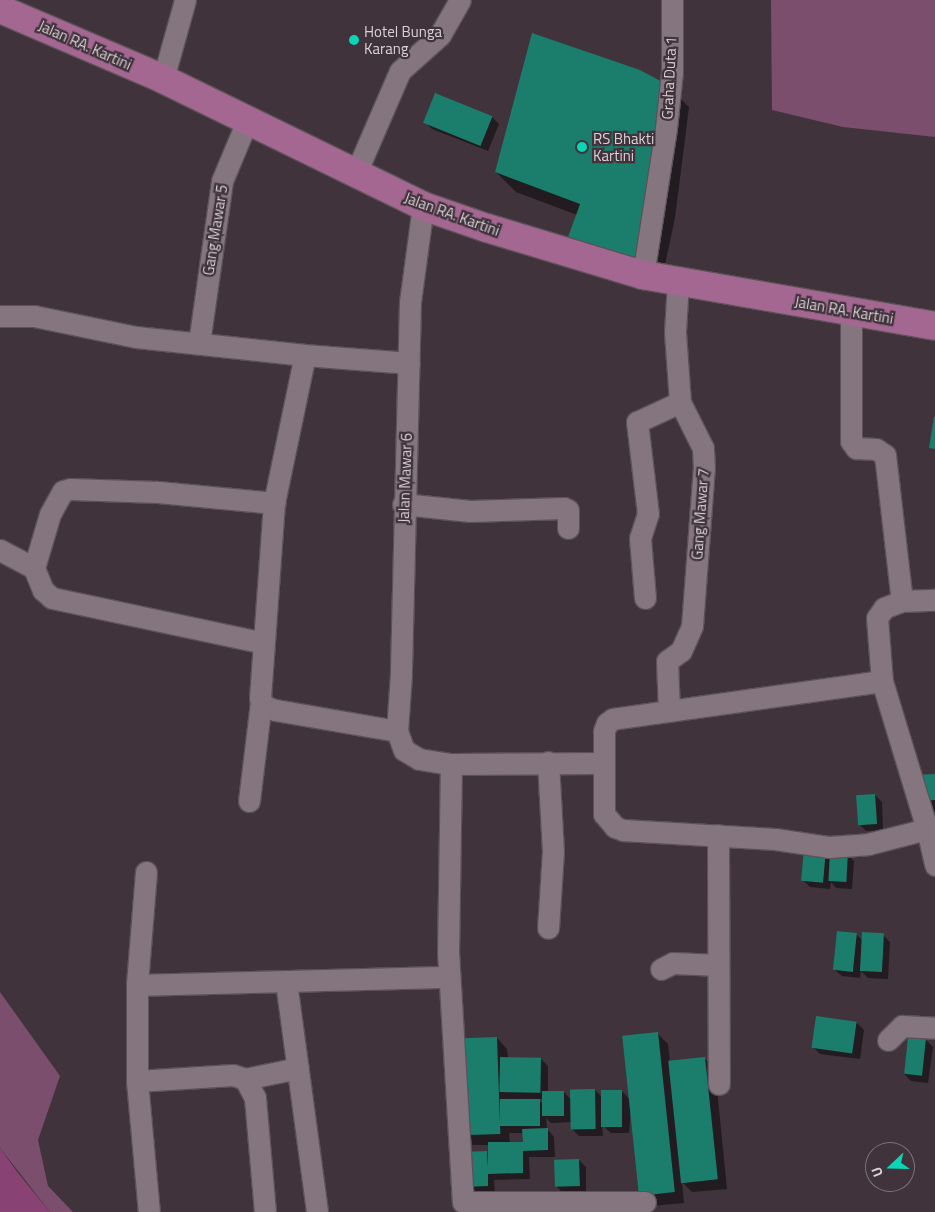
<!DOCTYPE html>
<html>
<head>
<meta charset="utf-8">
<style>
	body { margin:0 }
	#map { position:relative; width:935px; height:1212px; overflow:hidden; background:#40333b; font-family:"Titillium Web",sans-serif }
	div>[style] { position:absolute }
	.green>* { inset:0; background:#7a4e6c }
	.water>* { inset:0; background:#884273 }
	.shadow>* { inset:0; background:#0007 }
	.building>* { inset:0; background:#1b7d6b; transform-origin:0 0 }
	.roads { filter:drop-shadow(1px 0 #5c5258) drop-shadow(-1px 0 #5c5258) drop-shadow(0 1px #5c5258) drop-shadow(0 -1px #5c5258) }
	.street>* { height:21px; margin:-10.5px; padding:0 10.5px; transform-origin:10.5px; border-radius:10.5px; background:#84757e }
	.primary>* { height:28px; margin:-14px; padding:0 14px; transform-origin:14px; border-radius:14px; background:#a46791 }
	.dots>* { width:14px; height:14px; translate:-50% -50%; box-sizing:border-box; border:2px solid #40333b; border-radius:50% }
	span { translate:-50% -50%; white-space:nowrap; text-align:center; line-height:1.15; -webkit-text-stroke:4.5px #40333b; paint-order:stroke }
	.poi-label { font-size:15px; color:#d9d1d6 }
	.left { translate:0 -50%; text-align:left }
	.street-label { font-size:15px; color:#d9d1d6 }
	.north { position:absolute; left:865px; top:1142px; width:50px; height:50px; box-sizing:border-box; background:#40333b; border:1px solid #7d7279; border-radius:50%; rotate:249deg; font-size:14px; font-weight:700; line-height:20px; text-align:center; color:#d9d1d6 }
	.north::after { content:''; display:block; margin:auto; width:18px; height:22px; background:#0ad5b5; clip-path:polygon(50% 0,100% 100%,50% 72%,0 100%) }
</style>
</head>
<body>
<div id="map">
	<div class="green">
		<div style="clip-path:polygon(771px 0,935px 0,935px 137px,843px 127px,772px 110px)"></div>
		<div style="clip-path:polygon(0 992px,60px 1076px,38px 1140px,48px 1186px,73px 1212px,50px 1212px,0 1148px)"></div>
	</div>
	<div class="water">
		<div style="clip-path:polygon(0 1148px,18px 1173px,50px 1212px,0 1212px)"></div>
	</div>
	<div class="shadow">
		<div style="clip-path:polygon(669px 87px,689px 107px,675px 218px,659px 293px,584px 271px,577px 215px,516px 192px,496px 172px)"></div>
		<div style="clip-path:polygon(492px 117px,499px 124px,488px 151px,432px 129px,425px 122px)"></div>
		<div style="clip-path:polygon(935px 776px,935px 832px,926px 801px)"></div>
		<div style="clip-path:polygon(875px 795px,882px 802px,883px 830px,866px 831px,859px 824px)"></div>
		<div style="clip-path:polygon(805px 849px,847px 854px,854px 861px,852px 889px,836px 888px,831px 882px,830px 889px,810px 887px,803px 880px)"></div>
		<div style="clip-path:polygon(856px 934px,863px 941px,883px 935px,890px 942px,888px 979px,868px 978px,861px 971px,860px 978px,842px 976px,835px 970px)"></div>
		<div style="clip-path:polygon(857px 1023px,864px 1030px,860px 1059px,820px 1054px,813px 1047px)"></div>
		<div style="clip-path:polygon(evenodd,657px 1033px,668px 1044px,670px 1062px,704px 1058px,715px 1069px,727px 1189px,692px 1192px,682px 1182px,684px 1203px,651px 1206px,631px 1107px,629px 1133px,611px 1133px,602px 1125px,603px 1136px,579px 1136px,572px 1129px,572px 1122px,551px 1123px,546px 1118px,547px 1129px,554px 1137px,555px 1157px,529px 1157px,530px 1179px,494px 1180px,495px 1193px,471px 1193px,463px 1153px,490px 1153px,489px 1145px,472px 1145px,461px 1134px,497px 1038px,507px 1049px,508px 1058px,541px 1059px,548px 1066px,548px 1093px,564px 1092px,571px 1100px,595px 1090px,603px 1098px,622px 1091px,630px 1100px,657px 1033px,538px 1099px,544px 1099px,544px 1105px,538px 1099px,657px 1033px,509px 1133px,524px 1133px,524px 1143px,510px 1143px,509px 1133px)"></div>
		<div style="clip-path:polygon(926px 1040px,933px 1047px,928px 1083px,911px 1081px,904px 1074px)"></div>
		<div style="clip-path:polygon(579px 1160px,586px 1167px,586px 1193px,563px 1193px,556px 1186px)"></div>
	</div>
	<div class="building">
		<div style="clip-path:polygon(532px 33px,640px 70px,670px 86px,640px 274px,563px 251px,580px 204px,495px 172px)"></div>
		<div style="left:435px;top:93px;width:62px;height:32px;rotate:22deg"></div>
		<div style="clip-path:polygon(934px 417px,935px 417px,935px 449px,929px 448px)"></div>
		<div style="clip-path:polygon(935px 774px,935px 800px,925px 801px,916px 775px)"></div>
		<div style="left:875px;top:794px;width:30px;height:19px;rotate:86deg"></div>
		<div style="left:804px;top:848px;width:22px;height:33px;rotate:5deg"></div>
		<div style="left:830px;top:851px;width:18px;height:30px;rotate:3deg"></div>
		<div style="left:837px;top:931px;width:20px;height:39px;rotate:6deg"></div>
		<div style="left:862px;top:932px;width:22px;height:39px;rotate:3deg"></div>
		<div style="left:816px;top:1016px;width:41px;height:32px;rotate:8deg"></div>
		<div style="left:658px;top:1032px;width:161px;height:36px;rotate:84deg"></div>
		<div style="left:497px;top:1037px;width:97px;height:40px;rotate:88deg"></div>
		<div style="left:908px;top:1037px;width:18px;height:37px;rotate:6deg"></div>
		<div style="left:500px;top:1057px;width:41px;height:35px;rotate:1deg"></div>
		<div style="left:705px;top:1057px;width:123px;height:37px;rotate:84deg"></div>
		<div style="left:595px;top:1089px;width:40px;height:25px;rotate:89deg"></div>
		<div style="left:601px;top:1090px;width:21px;height:37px"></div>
		<div style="left:542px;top:1091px;width:22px;height:25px"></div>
		<div style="left:540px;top:1099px;width:27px;height:40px;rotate:90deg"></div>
		<div style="clip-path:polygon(548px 1128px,548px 1150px,523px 1151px,523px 1173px,488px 1174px,488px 1186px,463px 1187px,462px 1152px,487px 1151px,488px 1167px,488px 1142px,523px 1142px,522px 1129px)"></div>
		<div style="left:579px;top:1159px;width:27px;height:25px;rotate:88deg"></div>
	</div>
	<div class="roads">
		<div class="street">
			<div style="left:163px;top:79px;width:82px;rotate:-74.4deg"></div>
			<div style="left:355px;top:175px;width:113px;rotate:-66.6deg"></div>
			<div style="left:400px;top:71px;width:54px;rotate:-42deg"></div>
			<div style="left:440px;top:35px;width:40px;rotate:-60.3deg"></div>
			<div style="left:423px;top:206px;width:97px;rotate:97.7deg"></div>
			<div style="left:410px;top:302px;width:372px;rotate:91.4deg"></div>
			<div style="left:401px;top:674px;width:57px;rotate:94deg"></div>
			<div style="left:397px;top:731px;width:20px;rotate:70deg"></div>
			<div style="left:404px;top:750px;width:17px;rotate:31deg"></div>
			<div style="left:419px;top:759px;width:32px;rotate:9deg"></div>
			<div style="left:451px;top:764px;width:152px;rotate:-0.4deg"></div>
			<div style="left:643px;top:275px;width:149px;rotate:-81.1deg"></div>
			<div style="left:666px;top:128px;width:56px;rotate:-83.9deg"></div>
			<div style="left:672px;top:72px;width:72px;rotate:-90deg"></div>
			<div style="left:851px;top:311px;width:130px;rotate:90deg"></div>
			<div style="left:851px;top:441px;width:9px;rotate:54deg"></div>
			<div style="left:856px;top:448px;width:20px;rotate:3deg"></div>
			<div style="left:876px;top:449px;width:11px;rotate:34deg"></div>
			<div style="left:885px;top:455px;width:147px;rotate:83.4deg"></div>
			<div style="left:902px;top:601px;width:19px;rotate:159deg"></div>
			<div style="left:884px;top:608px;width:12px;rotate:125deg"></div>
			<div style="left:877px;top:618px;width:63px;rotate:85.5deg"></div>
			<div style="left:882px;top:681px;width:155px;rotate:73.1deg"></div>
			<div style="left:927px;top:829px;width:37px;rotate:77deg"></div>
			<div style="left:0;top:316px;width:34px"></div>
			<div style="left:34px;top:316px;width:104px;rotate:11.6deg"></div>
			<div style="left:136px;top:337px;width:170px;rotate:6.1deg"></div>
			<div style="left:199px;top:343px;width:164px;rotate:-81.9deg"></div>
			<div style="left:222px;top:181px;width:65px;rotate:-67.4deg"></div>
			<div style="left:403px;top:504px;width:67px;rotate:6deg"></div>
			<div style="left:470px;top:511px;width:94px;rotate:-1.8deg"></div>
			<div style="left:564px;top:508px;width:4px;rotate:27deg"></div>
			<div style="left:568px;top:510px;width:18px;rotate:90deg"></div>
			<div style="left:0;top:550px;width:38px;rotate:28deg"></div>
			<div style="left:34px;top:568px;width:24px;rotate:68deg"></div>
			<div style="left:43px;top:590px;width:12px;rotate:42deg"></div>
			<div style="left:52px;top:598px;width:216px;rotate:12deg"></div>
			<div style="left:34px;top:568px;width:56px;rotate:-73.5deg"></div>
			<div style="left:50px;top:514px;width:26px;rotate:-61deg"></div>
			<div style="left:63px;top:491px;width:7px;rotate:-16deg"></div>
			<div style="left:70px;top:489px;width:88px;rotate:2deg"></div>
			<div style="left:158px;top:492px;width:117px;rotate:5.4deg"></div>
			<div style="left:645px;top:598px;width:60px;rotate:-94.8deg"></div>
			<div style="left:640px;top:538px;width:25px;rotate:-72deg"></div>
			<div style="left:648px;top:514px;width:93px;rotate:-96.8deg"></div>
			<div style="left:637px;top:422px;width:47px;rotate:-24.9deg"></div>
			<div style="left:902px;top:601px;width:33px;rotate:-2deg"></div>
			<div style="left:882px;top:681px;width:272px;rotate:172deg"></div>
			<div style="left:613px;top:719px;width:7px;rotate:146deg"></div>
			<div style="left:607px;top:723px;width:9px;rotate:111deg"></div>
			<div style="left:604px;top:731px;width:83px;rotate:90deg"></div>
			<div style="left:604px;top:814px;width:17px;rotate:50deg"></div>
			<div style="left:615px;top:827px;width:9px;rotate:21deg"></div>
			<div style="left:623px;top:830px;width:152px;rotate:3.4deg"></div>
			<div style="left:775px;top:839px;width:55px;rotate:8.4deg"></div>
			<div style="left:829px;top:847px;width:39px;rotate:-4deg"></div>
			<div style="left:868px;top:844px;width:61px;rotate:-14.3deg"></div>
			<div style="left:669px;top:711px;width:50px;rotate:-92.3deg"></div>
			<div style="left:667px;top:661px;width:17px;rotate:-36deg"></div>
			<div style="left:681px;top:651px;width:27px;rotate:-66deg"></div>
			<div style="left:692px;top:626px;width:158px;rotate:-85.7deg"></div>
			<div style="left:704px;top:468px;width:20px;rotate:-93deg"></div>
			<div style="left:703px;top:448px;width:51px;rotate:-116.6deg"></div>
			<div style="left:680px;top:402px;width:70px;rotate:-94.1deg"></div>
			<div style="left:675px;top:332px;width:50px;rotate:-86.6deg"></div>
			<div style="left:397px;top:731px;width:124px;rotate:-170.2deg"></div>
			<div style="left:275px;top:710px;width:12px;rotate:-160deg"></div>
			<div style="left:264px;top:706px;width:9px;rotate:-117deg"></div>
			<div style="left:260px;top:698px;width:196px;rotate:-85.9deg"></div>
			<div style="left:274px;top:503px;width:151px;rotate:-78.2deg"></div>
			<div style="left:305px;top:355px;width:104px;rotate:4.4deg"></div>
			<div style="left:548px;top:762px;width:89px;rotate:86.8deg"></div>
			<div style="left:553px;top:851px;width:77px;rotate:93.7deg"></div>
			<div style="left:451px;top:764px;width:187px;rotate:90.9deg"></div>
			<div style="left:448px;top:951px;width:251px;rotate:86.6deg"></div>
			<div style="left:463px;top:1202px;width:182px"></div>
			<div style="left:249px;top:801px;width:100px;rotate:-83.1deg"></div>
			<div style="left:718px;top:835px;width:249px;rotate:89.8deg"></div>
			<div style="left:146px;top:872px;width:113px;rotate:94.6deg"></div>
			<div style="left:137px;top:985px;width:96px;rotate:90deg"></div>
			<div style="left:137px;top:1081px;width:132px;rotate:84.8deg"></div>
			<div style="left:661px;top:969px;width:13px;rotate:-27deg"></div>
			<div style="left:673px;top:963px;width:45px;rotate:2.5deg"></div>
			<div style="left:286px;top:982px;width:232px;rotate:82.3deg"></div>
			<div style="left:137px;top:985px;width:312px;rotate:-1.5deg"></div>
			<div style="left:888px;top:1040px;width:20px;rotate:-45deg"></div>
			<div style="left:902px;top:1026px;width:33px;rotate:3deg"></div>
			<div style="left:245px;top:1079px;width:54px;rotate:-11.7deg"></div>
			<div style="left:137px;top:1081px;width:96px;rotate:-3.6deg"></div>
			<div style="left:233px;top:1075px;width:13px;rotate:18deg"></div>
			<div style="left:245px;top:1079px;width:21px;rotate:62deg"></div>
			<div style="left:255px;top:1098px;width:114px;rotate:85deg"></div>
		</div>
		<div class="primary">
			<div style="left:0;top:9px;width:177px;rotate:23.2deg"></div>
			<div style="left:163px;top:79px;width:289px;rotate:26deg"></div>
			<div style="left:423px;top:206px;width:68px;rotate:19deg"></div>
			<div style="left:487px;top:228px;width:163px;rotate:16.8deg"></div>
			<div style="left:643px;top:275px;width:296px;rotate:9.9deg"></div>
		</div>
	</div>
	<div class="dots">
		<div style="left:354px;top:40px;background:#0ad5b5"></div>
		<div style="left:582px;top:147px;background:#0ad5b5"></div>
	</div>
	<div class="poi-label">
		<span class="left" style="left:364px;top:40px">Hotel Bunga<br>Karang</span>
		<span class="left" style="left:593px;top:147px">RS Bhakti<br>Kartini</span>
	</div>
	<div class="street-label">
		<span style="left:85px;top:45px;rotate:24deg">Jalan RA. Kartini</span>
		<span style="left:669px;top:78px;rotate:-87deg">Graha Duta 1</span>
		<span style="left:452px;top:214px;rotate:20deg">Jalan RA. Kartini</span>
		<span style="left:215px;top:230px;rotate:-81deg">Gang Mawar 5</span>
		<span style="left:844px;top:310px;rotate:10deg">Jalan RA. Kartini</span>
		<span style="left:405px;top:478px;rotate:-88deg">Jalan Mawar 6</span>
		<span style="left:700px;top:514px;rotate:-86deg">Gang Mawar 7</span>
	</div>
	<div class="north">U</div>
</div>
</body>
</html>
